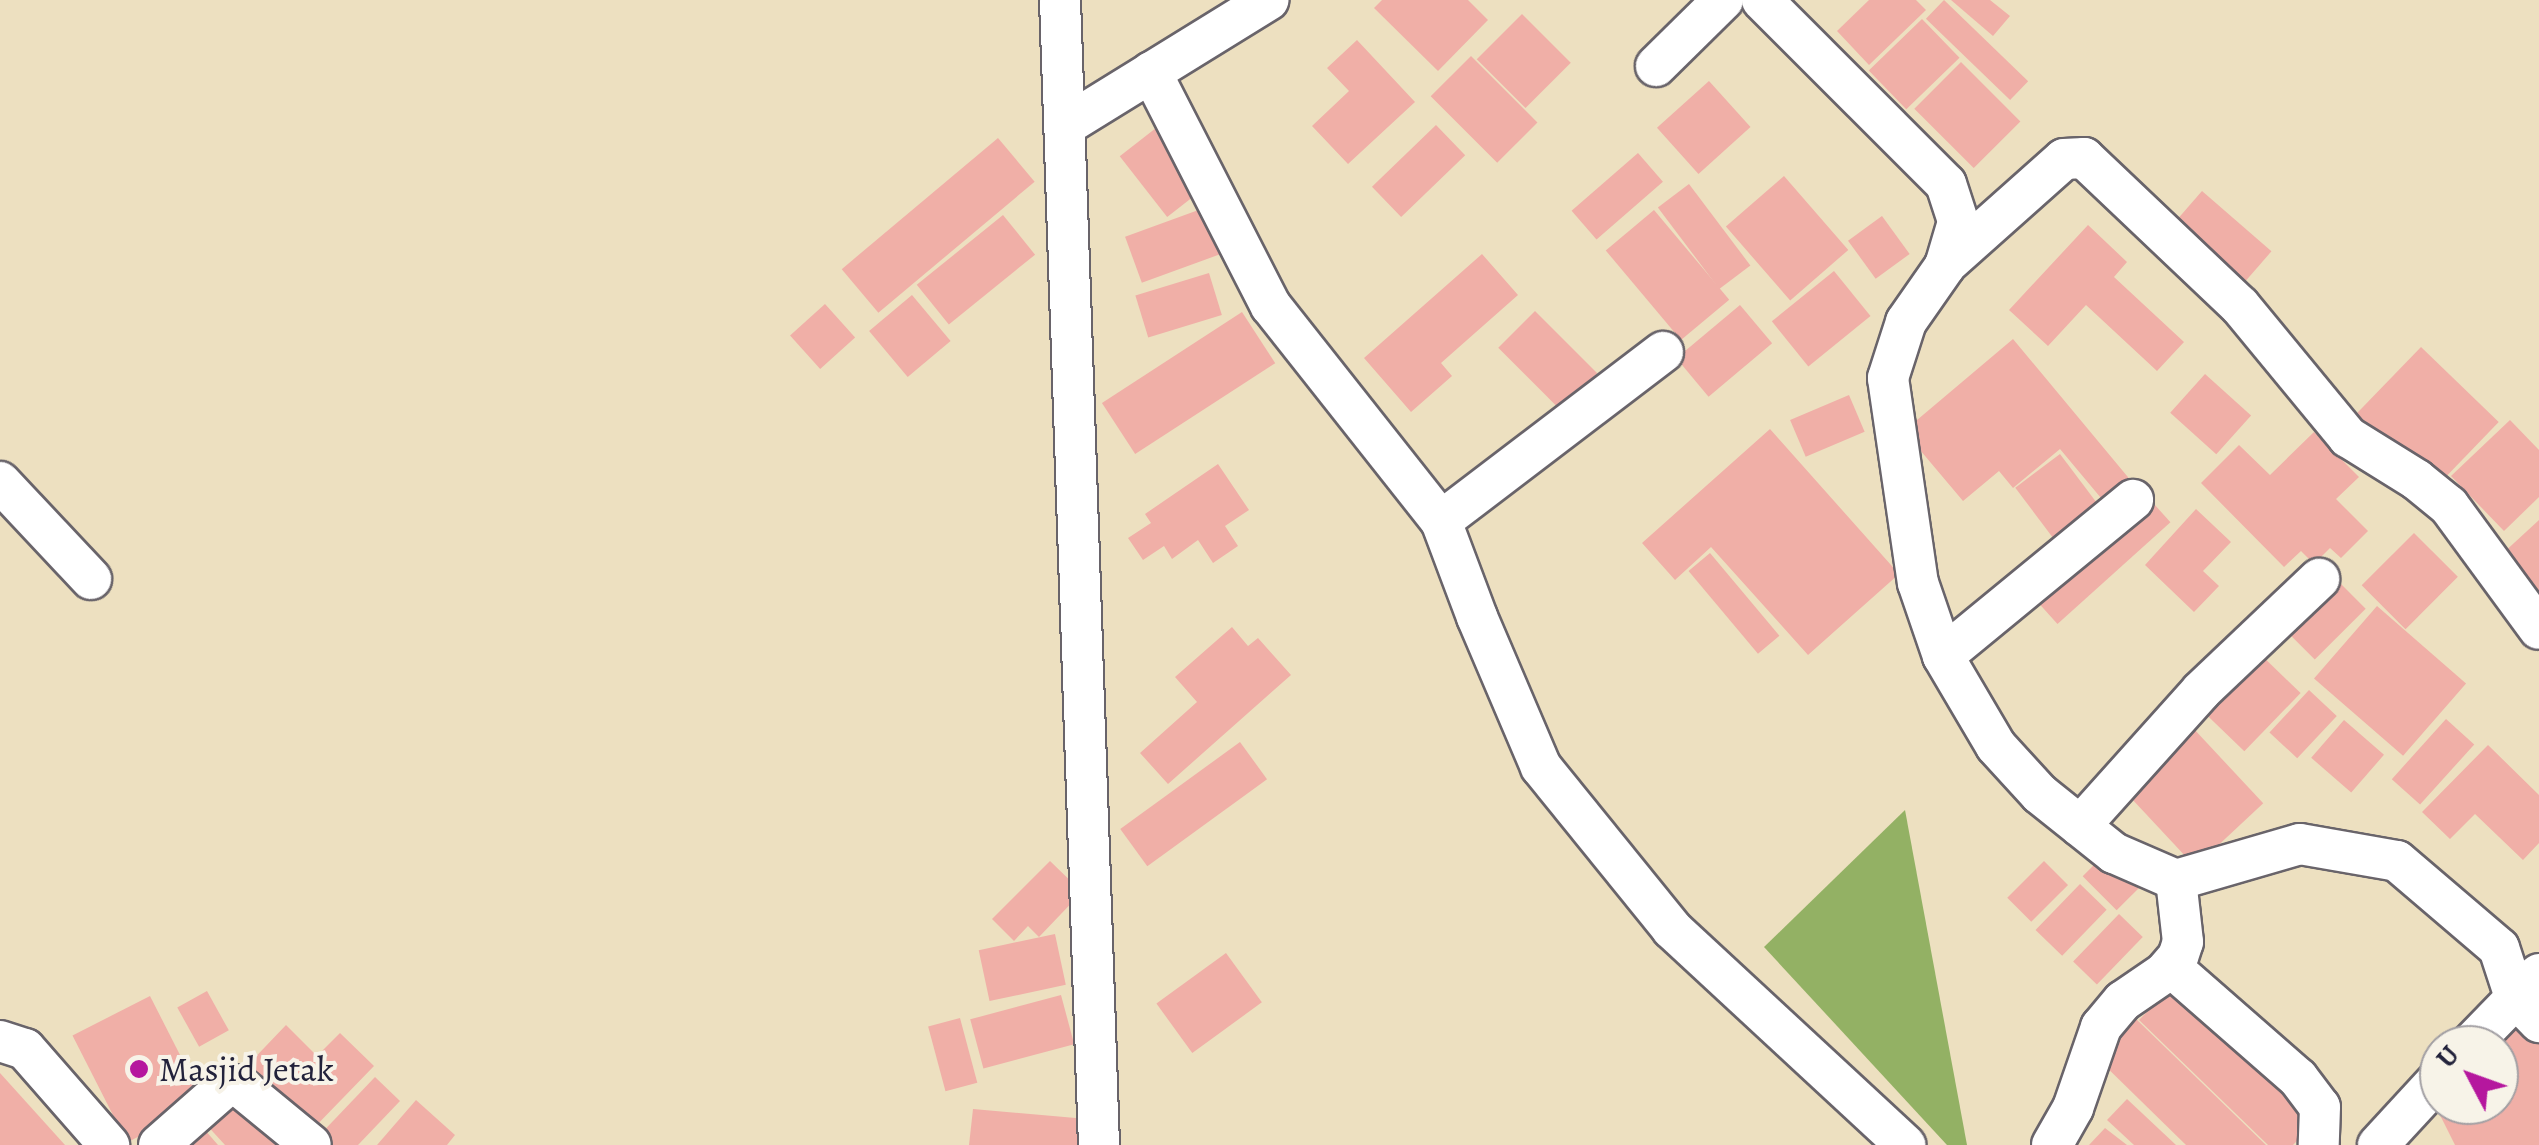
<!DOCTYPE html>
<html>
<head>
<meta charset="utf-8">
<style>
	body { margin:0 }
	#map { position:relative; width:2539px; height:1145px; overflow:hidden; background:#ede0c0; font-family:Alegreya,serif }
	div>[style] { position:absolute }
	.forest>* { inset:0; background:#93b164 }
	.building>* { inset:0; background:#f0afa7; transform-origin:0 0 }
	.roads { filter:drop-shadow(2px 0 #69646a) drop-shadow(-2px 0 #69646a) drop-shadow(0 2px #69646a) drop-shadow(0 -2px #69646a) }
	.minor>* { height:40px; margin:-20px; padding:0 20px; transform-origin:20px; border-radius:20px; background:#fff }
	.dots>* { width:28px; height:28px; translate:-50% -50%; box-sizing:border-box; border:5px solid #f7f3e8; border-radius:50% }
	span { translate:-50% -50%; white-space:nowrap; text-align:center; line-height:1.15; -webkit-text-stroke:8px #f7f3e8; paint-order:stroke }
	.poi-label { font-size:35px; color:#22223b }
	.left { translate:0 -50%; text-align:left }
	.north { position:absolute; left:2419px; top:1025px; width:100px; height:100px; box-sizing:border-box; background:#f7f3e8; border:2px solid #a29fa3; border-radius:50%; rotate:311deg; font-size:28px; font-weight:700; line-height:40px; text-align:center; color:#22223b }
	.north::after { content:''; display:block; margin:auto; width:35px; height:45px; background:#b5179e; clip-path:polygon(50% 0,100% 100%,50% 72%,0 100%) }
</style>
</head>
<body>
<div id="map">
	<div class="forest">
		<div style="clip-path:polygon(1905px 810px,1967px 1145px,1947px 1145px,1764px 947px)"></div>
	</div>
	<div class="building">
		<div style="clip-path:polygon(1382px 0,1468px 0,1488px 20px,1438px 71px,1374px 8px)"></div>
		<div style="clip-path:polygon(1869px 0,1916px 0,1926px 10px,1869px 65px,1837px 31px)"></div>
		<div style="left:1944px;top:0;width:117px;height:26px;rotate:44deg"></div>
		<div style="clip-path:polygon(1951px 0,1990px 0,2010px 16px,1993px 36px)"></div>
		<div style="left:1522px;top:14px;width:69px;height:64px;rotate:45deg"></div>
		<div style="left:1922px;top:19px;width:54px;height:74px;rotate:46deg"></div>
		<div style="clip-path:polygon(1357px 40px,1415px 102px,1348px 164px,1312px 126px,1349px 91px,1327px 68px)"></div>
		<div style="left:1471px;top:56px;width:94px;height:57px;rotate:45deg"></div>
		<div style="left:1961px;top:62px;width:84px;height:66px;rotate:45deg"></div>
		<div style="left:1709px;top:81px;width:62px;height:70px;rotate:48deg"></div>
		<div style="left:1436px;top:125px;width:42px;height:89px;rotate:46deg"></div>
		<div style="left:1156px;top:128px;width:77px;height:46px;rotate:52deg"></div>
		<div style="left:998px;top:138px;width:57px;height:204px;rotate:50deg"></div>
		<div style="left:1638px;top:153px;width:38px;height:88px;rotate:49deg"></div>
		<div style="left:1784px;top:176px;width:98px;height:77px;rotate:49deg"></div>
		<div style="left:1689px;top:184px;width:102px;height:39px;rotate:53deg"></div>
		<div style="left:2202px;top:191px;width:92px;height:55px;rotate:41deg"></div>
		<div style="left:1204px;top:208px;width:49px;height:84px;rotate:70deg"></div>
		<div style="left:1654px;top:210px;width:117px;height:63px;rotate:50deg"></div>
		<div style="left:1003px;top:215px;width:51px;height:111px;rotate:51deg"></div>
		<div style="left:1882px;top:216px;width:47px;height:42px;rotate:54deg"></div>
		<div style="clip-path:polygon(2088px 225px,2127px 262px,2114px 277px,2184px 342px,2157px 371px,2086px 305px,2048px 346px,2009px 310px)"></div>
		<div style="clip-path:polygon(1482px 254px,1518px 295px,1441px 363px,1452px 376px,1411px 412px,1364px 358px)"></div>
		<div style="left:1834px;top:271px;width:58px;height:80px;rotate:51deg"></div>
		<div style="left:1209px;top:273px;width:44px;height:77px;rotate:73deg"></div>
		<div style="left:912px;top:295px;width:60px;height:56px;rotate:50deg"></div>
		<div style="left:825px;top:304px;width:45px;height:47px;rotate:48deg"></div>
		<div style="left:1740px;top:305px;width:50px;height:83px;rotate:50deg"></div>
		<div style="left:1535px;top:311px;width:88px;height:52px;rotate:45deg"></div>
		<div style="left:1242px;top:312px;width:61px;height:167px;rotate:57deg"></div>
		<div style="clip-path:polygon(2013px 339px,2137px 488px,2111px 510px,2060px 449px,2013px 488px,1999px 471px,1963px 501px,1904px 431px)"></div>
		<div style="left:2421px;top:347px;width:108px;height:94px;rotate:44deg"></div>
		<div style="left:2205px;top:374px;width:62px;height:52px;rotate:42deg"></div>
		<div style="left:1849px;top:395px;width:40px;height:64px;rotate:67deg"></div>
		<div style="clip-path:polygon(2510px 420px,2539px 450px,2539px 497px,2504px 531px,2451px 476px)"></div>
		<div style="clip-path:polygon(1770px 429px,1899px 574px,1808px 655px,1711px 547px,1675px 580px,1642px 543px)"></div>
		<div style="clip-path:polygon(2314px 432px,2359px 477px,2336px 499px,2368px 531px,2341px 558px,2330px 548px,2314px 564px,2301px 551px,2284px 567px,2201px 483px,2239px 445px,2270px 475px)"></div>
		<div style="left:2060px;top:454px;width:81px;height:56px;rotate:53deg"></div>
		<div style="clip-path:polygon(1218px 464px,1249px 510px,1225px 526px,1238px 546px,1213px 563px,1198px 540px,1172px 559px,1164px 546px,1143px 560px,1128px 538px,1151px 523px,1145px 514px)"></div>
		<div style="left:2145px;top:494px;width:38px;height:152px;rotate:48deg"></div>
		<div style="clip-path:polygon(2196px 509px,2231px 542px,2203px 571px,2219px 586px,2194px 612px,2145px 565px)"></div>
		<div style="clip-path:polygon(2539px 520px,2539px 596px,2501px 555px)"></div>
		<div style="left:2414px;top:533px;width:62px;height:74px;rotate:45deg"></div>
		<div style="left:1710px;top:553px;width:108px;height:28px;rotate:50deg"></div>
		<div style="left:2336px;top:579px;width:42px;height:72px;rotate:45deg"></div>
		<div style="left:2377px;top:606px;width:118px;height:96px;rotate:41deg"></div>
		<div style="clip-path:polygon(1232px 627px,1248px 646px,1258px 638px,1291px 675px,1168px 784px,1140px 753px,1197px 702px,1175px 677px)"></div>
		<div style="left:2256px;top:650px;width:62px;height:81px;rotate:44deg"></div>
		<div style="left:2309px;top:690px;width:38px;height:58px;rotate:43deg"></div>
		<div style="left:2446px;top:719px;width:38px;height:81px;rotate:42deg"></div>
		<div style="left:2344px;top:720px;width:53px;height:50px;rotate:41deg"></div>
		<div style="left:2193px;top:728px;width:103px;height:93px;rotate:47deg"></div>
		<div style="left:1240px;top:742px;width:46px;height:148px;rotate:54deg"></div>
		<div style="clip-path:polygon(2488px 745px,2539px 795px,2539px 843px,2523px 860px,2475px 814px,2450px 839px,2422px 812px)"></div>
		<div style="left:2106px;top:853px;width:48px;height:33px;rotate:45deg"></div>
		<div style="clip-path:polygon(1050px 861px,1082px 892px,1039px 937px,1028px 926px,1014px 941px,992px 919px)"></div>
		<div style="left:2044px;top:861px;width:34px;height:52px;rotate:45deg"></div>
		<div style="left:2080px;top:884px;width:37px;height:64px;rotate:44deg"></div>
		<div style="left:2119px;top:914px;width:33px;height:66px;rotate:44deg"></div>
		<div style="left:1055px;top:934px;width:52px;height:78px;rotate:78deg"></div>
		<div style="left:1226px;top:953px;width:61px;height:86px;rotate:54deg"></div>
		<div style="clip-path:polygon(2175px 983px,2317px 1120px,2293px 1145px,2268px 1145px,2139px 1020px)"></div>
		<div style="left:207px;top:991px;width:45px;height:34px;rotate:61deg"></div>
		<div style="left:1061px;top:995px;width:51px;height:94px;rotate:75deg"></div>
		<div style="left:150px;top:996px;width:120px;height:87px;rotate:63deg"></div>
		<div style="clip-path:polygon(2512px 1007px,2539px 1032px,2539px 1145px,2455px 1145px,2432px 1099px,2439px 1105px,2499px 1105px,2499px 1045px,2477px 1045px)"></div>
		<div style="clip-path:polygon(2133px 1016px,2266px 1145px,2186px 1145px,2095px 1056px)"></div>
		<div style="left:960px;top:1018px;width:67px;height:33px;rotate:75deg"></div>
		<div style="clip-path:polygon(286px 1025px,317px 1056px,340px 1033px,374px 1066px,310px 1132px,245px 1068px)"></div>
		<div style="clip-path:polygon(0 1073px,65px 1145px,0 1145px)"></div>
		<div style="clip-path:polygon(375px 1077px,400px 1101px,358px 1145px,316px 1145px,313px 1142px)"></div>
		<div style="clip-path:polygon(238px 1089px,291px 1145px,225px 1145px,203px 1121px)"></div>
		<div style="clip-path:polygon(2127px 1099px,2176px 1145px,2134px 1145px,2107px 1120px)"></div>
		<div style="clip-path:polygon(416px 1100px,455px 1135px,447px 1145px,377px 1145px)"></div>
		<div style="clip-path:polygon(973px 1109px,1087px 1119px,1084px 1145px,969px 1145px)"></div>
		<div style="clip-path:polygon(198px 1122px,218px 1145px,171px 1145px)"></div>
		<div style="clip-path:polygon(2105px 1128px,2127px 1145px,2089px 1145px)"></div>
	</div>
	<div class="roads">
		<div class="minor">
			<div style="left:1060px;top:0;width:1146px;rotate:88.05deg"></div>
			<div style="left:1762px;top:0;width:260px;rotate:45deg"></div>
			<div style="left:1946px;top:184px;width:40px;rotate:72deg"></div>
			<div style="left:1958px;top:222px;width:46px;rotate:106.5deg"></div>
			<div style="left:1945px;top:266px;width:68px;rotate:124.9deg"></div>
			<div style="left:1906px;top:322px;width:59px;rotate:107.8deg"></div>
			<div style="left:1888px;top:378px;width:207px;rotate:81.7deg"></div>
			<div style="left:1918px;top:583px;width:77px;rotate:71.1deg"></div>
			<div style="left:1943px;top:656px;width:104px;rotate:59.5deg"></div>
			<div style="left:1996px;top:746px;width:65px;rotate:47.5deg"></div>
			<div style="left:2040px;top:794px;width:95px;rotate:38.6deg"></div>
			<div style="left:2114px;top:853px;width:68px;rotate:23.5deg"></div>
			<div style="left:2176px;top:880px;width:129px;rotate:-16.2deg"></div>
			<div style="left:2300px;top:844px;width:98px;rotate:9.9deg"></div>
			<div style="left:2397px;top:861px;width:134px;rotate:40.5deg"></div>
			<div style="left:2499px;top:948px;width:52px;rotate:71.9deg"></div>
			<div style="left:2515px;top:997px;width:35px;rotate:46deg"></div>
			<div style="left:1656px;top:66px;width:94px;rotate:-44.6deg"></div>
			<div style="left:1151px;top:72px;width:263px;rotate:62.9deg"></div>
			<div style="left:1271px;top:306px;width:274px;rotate:51.7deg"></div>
			<div style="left:1441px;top:521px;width:103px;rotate:69.4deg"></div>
			<div style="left:1477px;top:617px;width:163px;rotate:66.9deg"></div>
			<div style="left:1541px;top:767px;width:208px;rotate:51deg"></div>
			<div style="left:1672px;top:929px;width:318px;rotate:42.8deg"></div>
			<div style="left:1066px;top:125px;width:238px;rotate:-31.7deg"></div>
			<div style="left:1945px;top:265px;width:159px;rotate:-41.7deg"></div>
			<div style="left:2064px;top:159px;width:20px;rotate:-3deg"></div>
			<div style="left:2084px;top:158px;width:215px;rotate:43.5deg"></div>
			<div style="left:2240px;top:306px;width:170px;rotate:50.5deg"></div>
			<div style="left:2348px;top:437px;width:81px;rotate:31.9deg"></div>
			<div style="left:2417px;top:480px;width:41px;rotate:39.1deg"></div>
			<div style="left:2449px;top:506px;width:152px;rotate:53.8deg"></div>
			<div style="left:0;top:482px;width:133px;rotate:46.8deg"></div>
			<div style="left:1441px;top:521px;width:279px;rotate:-37.3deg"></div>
			<div style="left:1943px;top:656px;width:246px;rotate:-39.4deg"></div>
			<div style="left:2080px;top:826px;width:181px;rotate:-48.1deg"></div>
			<div style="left:2201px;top:691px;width:163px;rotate:-43.5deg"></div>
			<div style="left:2171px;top:967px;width:169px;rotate:41.2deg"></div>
			<div style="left:2298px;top:1078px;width:36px;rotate:53deg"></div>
			<div style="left:2320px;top:1107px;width:38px;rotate:92deg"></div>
			<div style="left:0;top:1041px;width:26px;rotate:18deg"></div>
			<div style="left:25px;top:1049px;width:128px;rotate:48.8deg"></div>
			<div style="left:2470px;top:1045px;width:99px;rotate:-45.8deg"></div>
			<div style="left:159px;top:1145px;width:89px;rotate:-41.4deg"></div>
			<div style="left:226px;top:1086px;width:12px;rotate:-5deg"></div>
			<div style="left:238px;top:1085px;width:94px;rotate:39.4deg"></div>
			<div style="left:2052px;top:1145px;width:43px;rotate:-60.4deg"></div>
			<div style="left:2073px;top:1108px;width:86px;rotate:-70.9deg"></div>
			<div style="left:2101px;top:1027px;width:34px;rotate:-50deg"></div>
			<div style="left:2123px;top:1001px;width:50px;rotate:-34.3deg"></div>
			<div style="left:2164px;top:973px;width:21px;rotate:-49deg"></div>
			<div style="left:2178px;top:957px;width:16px;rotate:-72deg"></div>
			<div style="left:2183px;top:942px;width:62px;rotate:-96.4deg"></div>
			<div style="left:2378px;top:1145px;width:90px;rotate:-47.3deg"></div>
		</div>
	</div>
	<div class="dots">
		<div style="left:139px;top:1069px;background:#b5179e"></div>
	</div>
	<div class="poi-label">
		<span class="left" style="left:159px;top:1069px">Masjid Jetak</span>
	</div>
	<div class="north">U</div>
</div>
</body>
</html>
